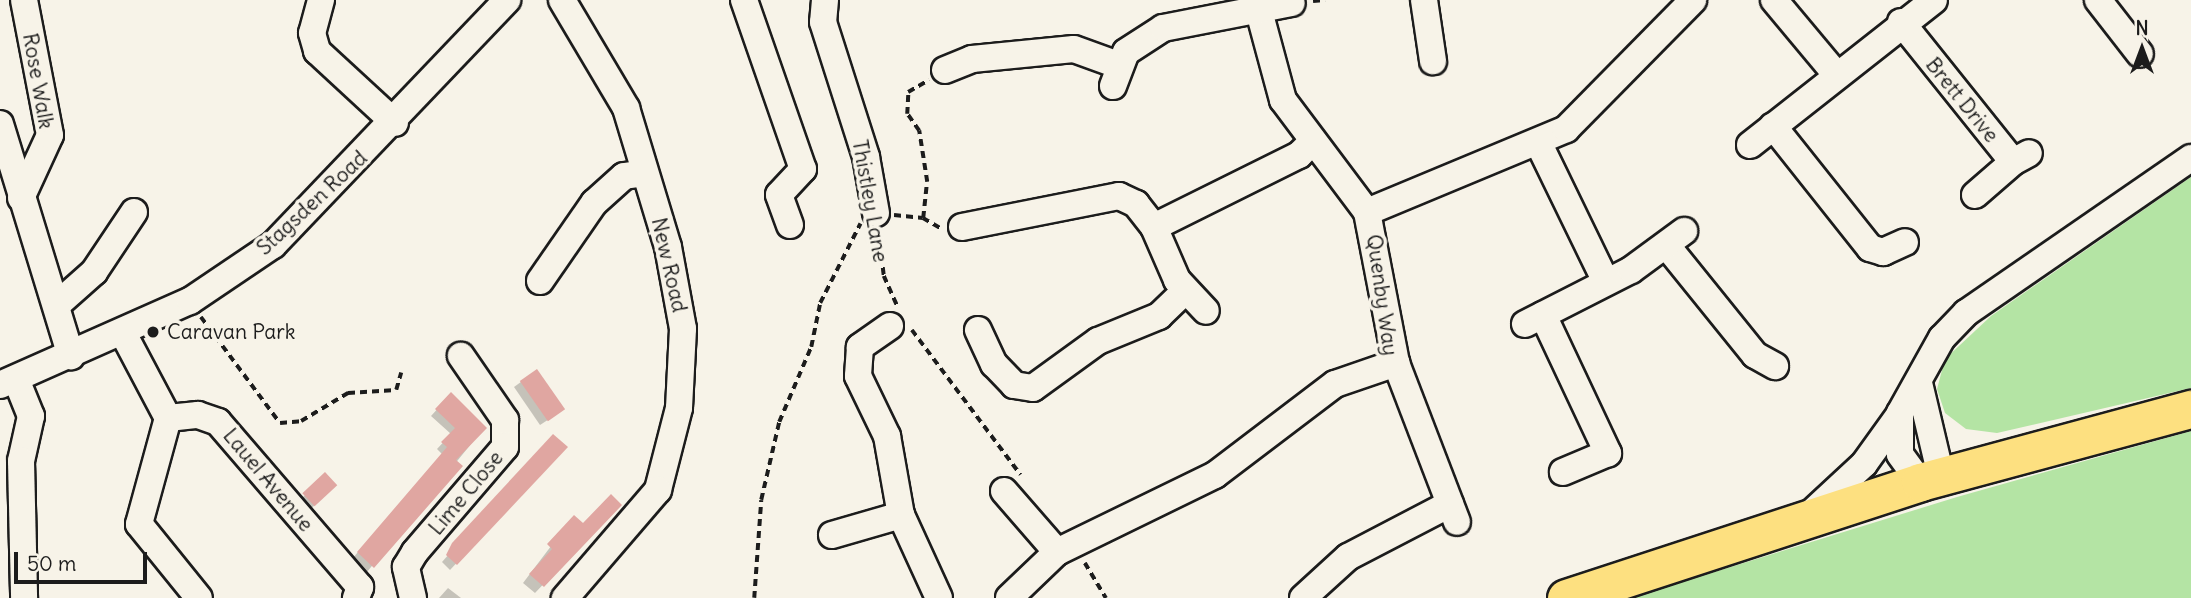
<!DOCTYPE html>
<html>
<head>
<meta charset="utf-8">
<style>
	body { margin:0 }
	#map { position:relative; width:2191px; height:598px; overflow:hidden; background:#f7f3e8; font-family:Delius,sans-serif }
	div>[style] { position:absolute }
	.green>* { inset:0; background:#b4e4a4 }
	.shadow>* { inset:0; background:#0003; transform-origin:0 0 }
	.building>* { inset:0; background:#e0a6a1; transform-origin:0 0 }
	.path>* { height:3.5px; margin-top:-1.75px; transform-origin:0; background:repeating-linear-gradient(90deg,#1c1c1c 0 7px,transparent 0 12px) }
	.roads { filter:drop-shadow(2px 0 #1c1c1c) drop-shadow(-2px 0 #1c1c1c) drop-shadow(0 2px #1c1c1c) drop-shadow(0 -2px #1c1c1c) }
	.minor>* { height:26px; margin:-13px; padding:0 13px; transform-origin:13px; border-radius:13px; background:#f7f3e8 }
	.highway>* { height:37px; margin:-18.5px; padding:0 18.5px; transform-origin:18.5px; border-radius:18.5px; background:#fde080 }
	.dots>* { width:19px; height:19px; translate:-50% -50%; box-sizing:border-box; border:4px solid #f7f3e8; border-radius:50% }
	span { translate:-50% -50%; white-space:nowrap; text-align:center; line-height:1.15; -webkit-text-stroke:7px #f7f3e8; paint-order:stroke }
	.street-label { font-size:21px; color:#1c1c1c }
	.poi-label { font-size:21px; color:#1c1c1c }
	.left { translate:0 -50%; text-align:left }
	.north { position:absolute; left:2107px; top:14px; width:70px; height:70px; -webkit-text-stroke:5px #f7f3e8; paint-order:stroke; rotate:0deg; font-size:19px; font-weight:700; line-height:28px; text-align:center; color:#1c1c1c }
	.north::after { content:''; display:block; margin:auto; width:24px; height:32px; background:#1c1c1c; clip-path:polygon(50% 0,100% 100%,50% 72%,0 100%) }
	.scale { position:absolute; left:14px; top:552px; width:133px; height:32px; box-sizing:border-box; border:4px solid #1c1c1c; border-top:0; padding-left:9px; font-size:21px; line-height:24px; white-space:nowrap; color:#1c1c1c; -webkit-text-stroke:5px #f7f3e8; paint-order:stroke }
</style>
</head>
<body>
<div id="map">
	<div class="green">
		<div style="clip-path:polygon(2191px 177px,2191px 388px,1997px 433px,1966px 429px,1945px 413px,1937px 389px,1945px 359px,1991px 316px)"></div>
		<div style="clip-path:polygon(2191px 431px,2191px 598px,1630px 598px,1957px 497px)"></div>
	</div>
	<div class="shadow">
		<div style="clip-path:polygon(536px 371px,557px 414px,540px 425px,514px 387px)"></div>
		<div style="clip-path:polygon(451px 394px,484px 428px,367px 572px,352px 559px,442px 454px,437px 449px,451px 434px,431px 416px)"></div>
		<div style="clip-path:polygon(548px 442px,566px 447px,450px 570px,442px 562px)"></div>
		<div style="left:325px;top:475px;width:14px;height:37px;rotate:45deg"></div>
		<div style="clip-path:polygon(619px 505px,535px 593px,523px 583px,567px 525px,583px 526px)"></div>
		<div style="clip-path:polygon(448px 588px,461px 598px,439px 598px)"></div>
	</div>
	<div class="building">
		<div style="left:537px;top:369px;width:49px;height:21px;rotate:55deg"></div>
		<div style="clip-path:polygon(451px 392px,487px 428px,456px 460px,463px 466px,374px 568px,357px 552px,447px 447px,441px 442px,455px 428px,435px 409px)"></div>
		<div style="clip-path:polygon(553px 434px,568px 447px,457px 565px,446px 555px,452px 543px)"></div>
		<div style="left:325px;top:472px;width:18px;height:31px;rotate:47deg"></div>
		<div style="clip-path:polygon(611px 494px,622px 505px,544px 587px,529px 574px,552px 549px,547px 544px,574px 515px,583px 523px)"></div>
	</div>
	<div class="path">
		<div style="left:1313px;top:1px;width:12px;rotate:-5deg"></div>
		<div style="left:894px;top:215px;width:29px;rotate:6deg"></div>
		<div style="left:923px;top:218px;width:36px;rotate:-84deg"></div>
		<div style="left:927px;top:182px;width:52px;rotate:-98.9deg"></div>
		<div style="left:919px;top:131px;width:21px;rotate:-125deg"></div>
		<div style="left:907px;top:114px;width:22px;rotate:-87deg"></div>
		<div style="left:908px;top:92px;width:24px;rotate:-30deg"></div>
		<div style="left:923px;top:218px;width:22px;rotate:30deg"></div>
		<div style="left:879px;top:232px;width:44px;rotate:83.5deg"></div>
		<div style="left:884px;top:276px;width:32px;rotate:66deg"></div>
		<div style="left:201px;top:317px;width:132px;rotate:53.3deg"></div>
		<div style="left:280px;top:423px;width:21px;rotate:-5deg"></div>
		<div style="left:301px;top:421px;width:55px;rotate:-30.8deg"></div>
		<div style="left:348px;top:393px;width:48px;rotate:-3.6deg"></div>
		<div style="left:396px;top:390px;width:18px;rotate:-74deg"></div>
		<div style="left:912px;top:330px;width:181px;rotate:53.1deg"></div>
		<div style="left:1085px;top:563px;width:41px;rotate:59deg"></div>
		<div style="left:754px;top:598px;width:98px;rotate:-85.9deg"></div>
		<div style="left:761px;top:500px;width:80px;rotate:-77deg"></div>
		<div style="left:779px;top:422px;width:82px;rotate:-66.9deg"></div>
		<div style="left:811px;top:347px;width:45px;rotate:-78.4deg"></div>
		<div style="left:820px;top:303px;width:89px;rotate:-63.1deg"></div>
	</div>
	<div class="roads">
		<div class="minor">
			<div style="left:321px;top:0;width:34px;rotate:105deg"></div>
			<div style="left:312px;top:33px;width:19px;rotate:74deg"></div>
			<div style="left:317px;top:51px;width:106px;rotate:42.7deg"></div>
			<div style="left:562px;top:0;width:126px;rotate:59.3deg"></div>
			<div style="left:626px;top:108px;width:145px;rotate:73.2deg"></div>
			<div style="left:668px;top:247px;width:83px;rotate:79.6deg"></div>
			<div style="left:683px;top:329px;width:79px;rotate:92.9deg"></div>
			<div style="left:679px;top:408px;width:85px;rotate:104.4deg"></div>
			<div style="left:658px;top:490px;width:143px;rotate:130.7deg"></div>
			<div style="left:744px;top:0;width:179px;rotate:70.8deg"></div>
			<div style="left:803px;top:169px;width:35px;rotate:133deg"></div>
			<div style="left:779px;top:195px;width:32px;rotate:70deg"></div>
			<div style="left:825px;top:0;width:22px;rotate:95deg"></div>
			<div style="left:823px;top:22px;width:142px;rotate:72.3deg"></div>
			<div style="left:866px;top:157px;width:57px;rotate:79.9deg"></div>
			<div style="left:1424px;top:0;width:62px;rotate:81.6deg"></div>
			<div style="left:1774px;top:0;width:95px;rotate:50.1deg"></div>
			<div style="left:2098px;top:0;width:68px;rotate:52.1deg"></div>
			<div style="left:1259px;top:11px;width:92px;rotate:74.9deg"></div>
			<div style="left:1283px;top:100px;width:140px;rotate:53.1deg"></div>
			<div style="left:1367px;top:212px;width:154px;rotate:79.1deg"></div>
			<div style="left:1396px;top:363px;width:170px;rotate:69deg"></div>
			<div style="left:1901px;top:22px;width:179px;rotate:51.3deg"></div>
			<div style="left:2013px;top:162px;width:18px;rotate:-29deg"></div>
			<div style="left:945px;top:70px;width:29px;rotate:-22deg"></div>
			<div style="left:972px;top:59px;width:102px;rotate:-5.6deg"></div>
			<div style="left:1074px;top:49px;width:47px;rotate:20deg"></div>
			<div style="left:1113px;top:86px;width:36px;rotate:-69deg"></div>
			<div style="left:1126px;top:52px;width:44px;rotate:-33deg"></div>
			<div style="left:1163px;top:28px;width:131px;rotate:-11deg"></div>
			<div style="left:0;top:124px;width:243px;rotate:73deg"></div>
			<div style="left:1773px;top:126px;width:156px;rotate:51.5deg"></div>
			<div style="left:1870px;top:248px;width:14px;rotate:17deg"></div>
			<div style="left:1883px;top:252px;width:24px;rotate:-24deg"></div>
			<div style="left:1539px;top:144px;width:153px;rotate:64.1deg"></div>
			<div style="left:1750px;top:145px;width:234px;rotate:-38.2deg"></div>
			<div style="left:1975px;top:195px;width:50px;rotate:-41deg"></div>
			<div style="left:21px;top:198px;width:69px;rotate:-65.3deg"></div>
			<div style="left:50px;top:135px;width:137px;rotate:-100.9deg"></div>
			<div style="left:1367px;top:212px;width:216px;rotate:-22.6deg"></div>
			<div style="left:1566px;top:129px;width:181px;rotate:-45.4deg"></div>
			<div style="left:962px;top:227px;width:160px;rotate:-11.2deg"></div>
			<div style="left:1119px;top:196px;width:19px;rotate:25deg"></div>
			<div style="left:1136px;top:204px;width:29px;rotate:52deg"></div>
			<div style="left:1154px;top:227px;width:58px;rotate:66.5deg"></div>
			<div style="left:1177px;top:280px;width:42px;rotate:46.9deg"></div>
			<div style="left:1154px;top:227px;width:162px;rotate:-26.4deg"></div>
			<div style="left:1299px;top:155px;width:20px;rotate:-45deg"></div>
			<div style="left:1667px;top:246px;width:140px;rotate:51.1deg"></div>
			<div style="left:1755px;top:355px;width:23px;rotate:29deg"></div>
			<div style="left:540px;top:281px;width:95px;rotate:-55.3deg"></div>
			<div style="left:594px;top:203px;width:40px;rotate:-42deg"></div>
			<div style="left:624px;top:176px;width:21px;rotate:-8deg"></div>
			<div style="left:59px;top:303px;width:47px;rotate:-41.5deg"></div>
			<div style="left:94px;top:272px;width:72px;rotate:-56.3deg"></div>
			<div style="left:1543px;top:315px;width:153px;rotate:64.8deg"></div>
			<div style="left:1608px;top:453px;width:49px;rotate:157.1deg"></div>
			<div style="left:1525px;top:324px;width:119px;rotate:-27deg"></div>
			<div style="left:1631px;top:270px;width:66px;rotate:-36.3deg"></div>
			<div style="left:890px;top:326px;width:37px;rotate:145deg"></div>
			<div style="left:860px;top:347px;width:29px;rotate:94deg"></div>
			<div style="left:858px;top:376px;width:67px;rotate:64.2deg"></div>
			<div style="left:887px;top:436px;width:80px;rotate:80deg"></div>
			<div style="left:901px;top:515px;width:91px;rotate:65.4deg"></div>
			<div style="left:978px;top:330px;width:38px;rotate:65deg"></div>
			<div style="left:994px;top:364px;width:29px;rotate:46deg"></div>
			<div style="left:1014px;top:385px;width:19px;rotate:9deg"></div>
			<div style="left:1033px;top:388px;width:80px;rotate:-35.9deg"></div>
			<div style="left:1098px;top:341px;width:66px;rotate:-22.3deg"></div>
			<div style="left:1159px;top:316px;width:36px;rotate:-44deg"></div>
			<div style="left:123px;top:333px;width:96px;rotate:62.1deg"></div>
			<div style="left:168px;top:418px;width:30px;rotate:-6deg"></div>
			<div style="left:198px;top:415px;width:21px;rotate:19deg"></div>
			<div style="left:218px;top:422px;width:218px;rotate:49.3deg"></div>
			<div style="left:360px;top:587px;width:12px;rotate:110deg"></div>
			<div style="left:16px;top:379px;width:40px;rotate:68deg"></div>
			<div style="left:31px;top:416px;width:46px;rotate:102.5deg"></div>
			<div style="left:21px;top:461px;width:137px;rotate:88.7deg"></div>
			<div style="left:1919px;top:383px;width:96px;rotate:76.7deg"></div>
			<div style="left:0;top:385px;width:208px;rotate:-23.9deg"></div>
			<div style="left:190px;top:301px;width:100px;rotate:-34deg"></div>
			<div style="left:273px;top:245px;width:339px;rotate:-46.3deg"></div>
			<div style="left:168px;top:418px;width:110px;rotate:105.3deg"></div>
			<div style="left:139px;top:524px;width:95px;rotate:51deg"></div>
			<div style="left:1920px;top:482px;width:34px;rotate:-126deg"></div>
			<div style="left:1900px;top:454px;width:41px;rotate:-90deg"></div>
			<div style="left:1900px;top:413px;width:86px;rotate:-60.8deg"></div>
			<div style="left:1942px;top:338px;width:35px;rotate:-46deg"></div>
			<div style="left:1966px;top:313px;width:273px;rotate:-34.6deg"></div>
			<div style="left:1004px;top:491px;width:81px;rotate:49deg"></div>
			<div style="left:1809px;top:515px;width:75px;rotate:-42.8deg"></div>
			<div style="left:1864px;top:464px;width:62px;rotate:-54.2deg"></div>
			<div style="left:832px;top:535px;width:72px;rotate:-16.2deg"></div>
			<div style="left:413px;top:598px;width:32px;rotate:-103deg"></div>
			<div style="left:406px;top:567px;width:17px;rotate:-59deg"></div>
			<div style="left:415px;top:552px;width:138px;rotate:-49.4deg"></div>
			<div style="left:505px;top:447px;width:27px;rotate:-90deg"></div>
			<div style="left:505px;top:420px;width:78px;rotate:-124.5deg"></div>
			<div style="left:1009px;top:598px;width:66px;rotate:-43.8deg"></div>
			<div style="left:1057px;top:552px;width:176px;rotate:-26deg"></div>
			<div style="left:1215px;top:475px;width:151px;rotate:-37.2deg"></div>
			<div style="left:1335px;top:384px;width:65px;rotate:-19deg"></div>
			<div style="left:1303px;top:598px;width:61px;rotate:-42.3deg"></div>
			<div style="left:1348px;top:557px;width:115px;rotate:-27.5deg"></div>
		</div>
		<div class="highway">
			<div style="left:1566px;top:598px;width:373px;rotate:-18.1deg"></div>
			<div style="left:1920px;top:482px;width:281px;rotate:-15.1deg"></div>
		</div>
	</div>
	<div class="dots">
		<div style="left:153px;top:332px;background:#1c1c1c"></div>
	</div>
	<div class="street-label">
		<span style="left:38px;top:81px;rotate:80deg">Rose Walk</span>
		<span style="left:1962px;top:100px;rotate:51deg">Brett Drive</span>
		<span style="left:870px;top:201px;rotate:80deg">Thistley Lane</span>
		<span style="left:312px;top:203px;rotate:-43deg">Stagsden Road</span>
		<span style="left:669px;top:265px;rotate:77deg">New Road</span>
		<span style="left:1382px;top:295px;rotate:82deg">Quenby Way</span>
		<span style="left:268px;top:480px;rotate:50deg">Lauel Avenue</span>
		<span style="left:466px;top:493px;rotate:-50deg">Lime Close</span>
	</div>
	<div class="poi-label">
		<span class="left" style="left:167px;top:332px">Caravan Park</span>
	</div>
	<div class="north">N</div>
	<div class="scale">50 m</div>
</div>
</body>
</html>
